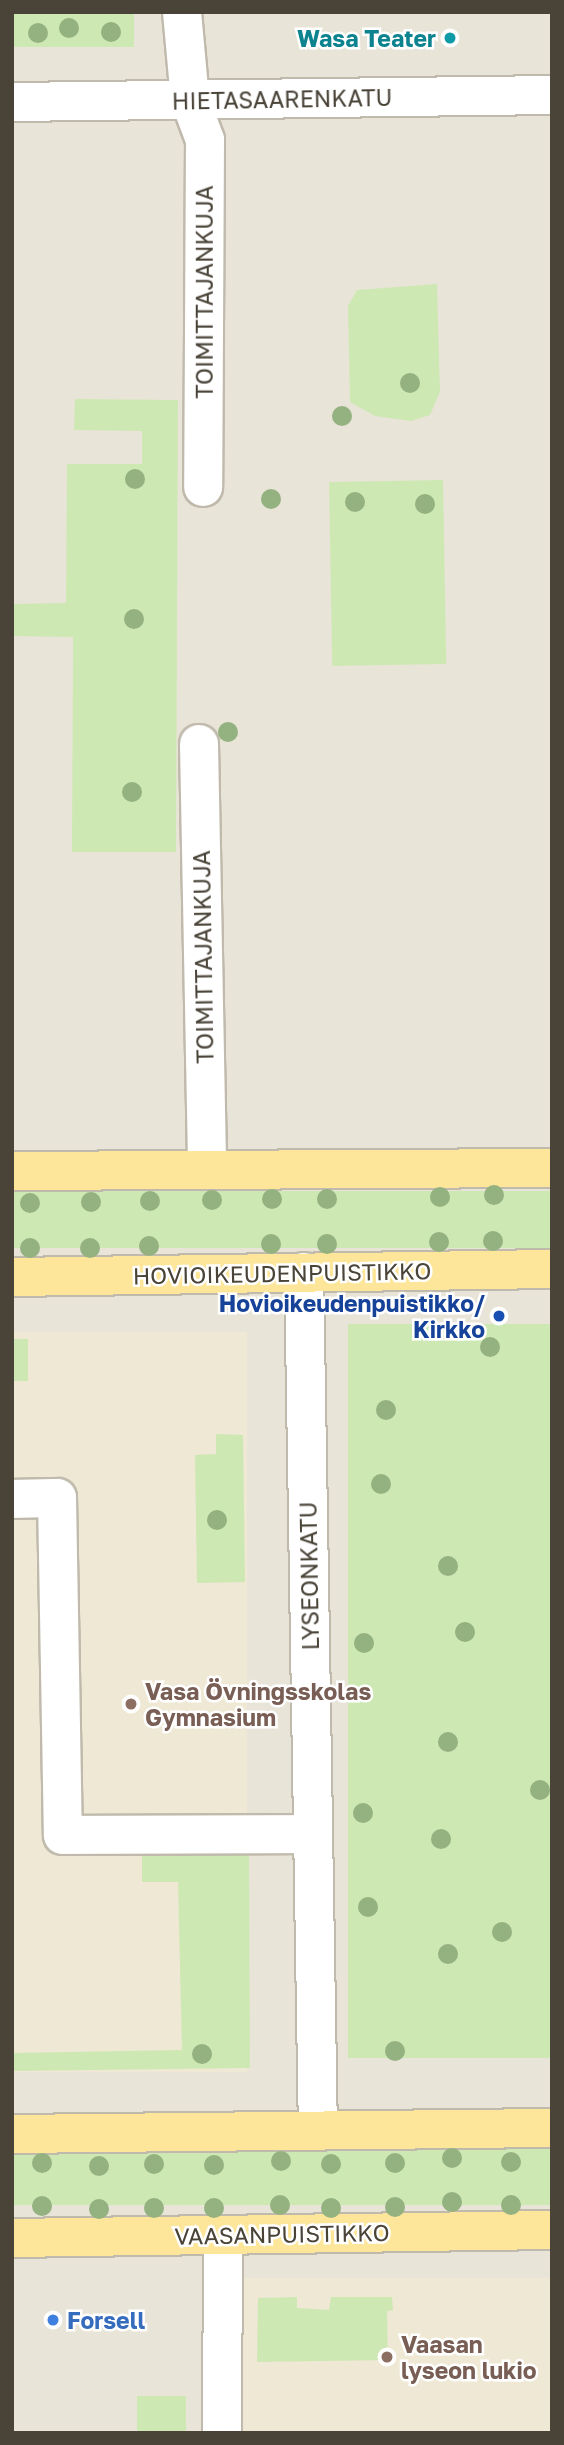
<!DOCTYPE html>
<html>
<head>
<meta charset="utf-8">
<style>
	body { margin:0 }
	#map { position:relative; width:564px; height:2445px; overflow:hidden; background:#f5f2ea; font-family:"Golos Text",sans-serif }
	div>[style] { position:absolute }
	.residential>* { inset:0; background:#e9e4d8; transform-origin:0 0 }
	.education>* { inset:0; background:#eee8d4; transform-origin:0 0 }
	.green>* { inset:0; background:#cee8b3; transform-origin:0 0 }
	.roads { filter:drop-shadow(2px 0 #c0baac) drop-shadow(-2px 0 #c0baac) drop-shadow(0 2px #c0baac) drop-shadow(0 -2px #c0baac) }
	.minor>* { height:38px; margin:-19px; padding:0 19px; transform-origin:19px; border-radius:19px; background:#fff }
	.major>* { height:38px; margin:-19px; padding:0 19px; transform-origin:19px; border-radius:19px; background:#fde69a }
	.trees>* { width:20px; height:20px; margin:-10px; border-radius:50%; background:#94b180 }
	.dots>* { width:19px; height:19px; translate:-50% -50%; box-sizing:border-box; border:4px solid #fff; border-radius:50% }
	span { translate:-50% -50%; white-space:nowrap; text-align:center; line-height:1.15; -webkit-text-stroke:5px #fff; paint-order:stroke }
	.culture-label { font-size:23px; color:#0d838f; font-weight:700 }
	.right { translate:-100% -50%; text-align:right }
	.street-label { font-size:23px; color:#494338 }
	.transit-label { font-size:23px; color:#164399; font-weight:700 }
	.education-label { font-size:23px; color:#785e54; font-weight:700 }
	.left { translate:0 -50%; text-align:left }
	.shop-label { font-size:23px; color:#366cbe; font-weight:700 }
	.frame { position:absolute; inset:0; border:14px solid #494338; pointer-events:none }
</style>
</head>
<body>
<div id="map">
	<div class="residential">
		<div style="left:12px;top:12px;width:540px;height:2421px"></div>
	</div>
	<div class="education">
		<div style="left:247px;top:1332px;width:740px;height:235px;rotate:90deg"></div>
		<div style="left:552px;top:2278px;width:155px;height:328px;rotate:90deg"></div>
	</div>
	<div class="green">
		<div style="left:12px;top:12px;width:122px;height:35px"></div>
		<div style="clip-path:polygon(437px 284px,440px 392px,430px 415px,411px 421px,375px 416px,350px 402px,348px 306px,357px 290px)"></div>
		<div style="clip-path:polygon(75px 399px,178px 400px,176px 852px,72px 852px,73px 637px,12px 636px,12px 604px,66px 603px,67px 464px,142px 464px,142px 431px,74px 430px)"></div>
		<div style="left:443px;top:480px;width:184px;height:114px;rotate:89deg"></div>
		<div style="left:552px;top:1191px;width:57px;height:540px;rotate:90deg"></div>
		<div style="left:552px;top:1324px;width:734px;height:204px;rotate:90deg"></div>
		<div style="left:12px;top:1339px;width:16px;height:42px"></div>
		<div style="clip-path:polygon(216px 1434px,243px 1435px,245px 1582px,197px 1583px,195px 1455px,216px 1454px)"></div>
		<div style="clip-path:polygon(142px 1847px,249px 1849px,250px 2068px,12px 2071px,12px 2053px,182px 2050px,178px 1882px,142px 1882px)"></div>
		<div style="left:552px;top:2147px;width:58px;height:540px;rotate:90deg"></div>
		<div style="clip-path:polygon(297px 2297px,297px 2308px,329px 2310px,331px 2297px,392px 2297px,393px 2310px,387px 2311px,388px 2360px,257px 2362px,258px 2298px)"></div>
		<div style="left:186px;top:2396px;width:37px;height:49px;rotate:90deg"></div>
	</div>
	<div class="roads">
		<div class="minor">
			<div style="left:182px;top:12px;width:88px;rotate:84.8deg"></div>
			<div style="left:190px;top:100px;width:43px;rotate:69.4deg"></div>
			<div style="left:205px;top:140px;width:347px;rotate:90.3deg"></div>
			<div style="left:12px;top:102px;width:540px;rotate:-0.74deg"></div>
			<div style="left:199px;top:744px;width:425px;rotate:88.9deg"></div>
			<div style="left:304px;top:1272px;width:859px;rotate:89.07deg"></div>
			<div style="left:12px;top:1499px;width:45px;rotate:-1.3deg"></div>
			<div style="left:57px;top:1498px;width:337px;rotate:89deg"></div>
			<div style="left:63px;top:1835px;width:250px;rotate:-0.2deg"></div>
			<div style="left:222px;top:2433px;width:198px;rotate:-89.7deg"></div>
		</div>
		<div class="major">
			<div style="left:12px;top:1171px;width:540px;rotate:-0.32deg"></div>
			<div style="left:12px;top:1277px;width:540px;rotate:-0.85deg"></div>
			<div style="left:12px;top:2134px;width:540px;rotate:-0.64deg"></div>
			<div style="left:12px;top:2238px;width:540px;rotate:-0.85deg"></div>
		</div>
	</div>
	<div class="trees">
		<div style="left:69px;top:28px"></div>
		<div style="left:111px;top:32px"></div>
		<div style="left:38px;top:33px"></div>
		<div style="left:410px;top:383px"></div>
		<div style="left:342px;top:416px"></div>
		<div style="left:135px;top:479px"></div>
		<div style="left:271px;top:499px"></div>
		<div style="left:355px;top:502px"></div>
		<div style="left:425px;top:504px"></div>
		<div style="left:134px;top:619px"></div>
		<div style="left:228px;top:732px"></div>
		<div style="left:132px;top:792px"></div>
		<div style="left:494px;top:1195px"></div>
		<div style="left:440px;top:1197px"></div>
		<div style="left:272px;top:1199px"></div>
		<div style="left:327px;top:1199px"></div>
		<div style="left:212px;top:1200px"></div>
		<div style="left:150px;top:1201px"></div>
		<div style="left:91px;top:1202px"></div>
		<div style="left:30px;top:1203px"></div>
		<div style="left:493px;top:1241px"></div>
		<div style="left:439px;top:1242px"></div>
		<div style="left:271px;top:1244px"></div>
		<div style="left:327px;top:1244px"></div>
		<div style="left:149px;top:1246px"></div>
		<div style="left:30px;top:1248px"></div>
		<div style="left:90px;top:1248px"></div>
		<div style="left:490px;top:1347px"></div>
		<div style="left:386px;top:1410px"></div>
		<div style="left:381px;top:1484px"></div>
		<div style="left:217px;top:1520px"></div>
		<div style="left:448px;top:1566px"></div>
		<div style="left:465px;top:1632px"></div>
		<div style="left:364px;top:1643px"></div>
		<div style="left:448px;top:1742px"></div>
		<div style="left:540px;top:1790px"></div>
		<div style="left:363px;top:1813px"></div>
		<div style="left:441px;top:1839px"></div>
		<div style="left:368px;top:1907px"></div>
		<div style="left:502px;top:1932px"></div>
		<div style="left:448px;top:1954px"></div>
		<div style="left:395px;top:2051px"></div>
		<div style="left:202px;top:2054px"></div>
		<div style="left:452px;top:2158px"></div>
		<div style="left:281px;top:2161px"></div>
		<div style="left:511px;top:2162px"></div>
		<div style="left:42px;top:2163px"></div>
		<div style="left:395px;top:2163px"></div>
		<div style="left:154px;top:2164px"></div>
		<div style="left:331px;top:2164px"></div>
		<div style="left:214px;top:2165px"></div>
		<div style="left:99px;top:2166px"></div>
		<div style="left:452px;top:2202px"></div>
		<div style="left:280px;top:2205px"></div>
		<div style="left:511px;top:2205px"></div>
		<div style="left:42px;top:2206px"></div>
		<div style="left:395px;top:2207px"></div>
		<div style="left:154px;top:2208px"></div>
		<div style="left:214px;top:2208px"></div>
		<div style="left:331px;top:2208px"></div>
		<div style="left:99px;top:2209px"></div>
	</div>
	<div class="dots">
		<div style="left:450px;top:38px;background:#0f9aa8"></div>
		<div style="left:499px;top:1316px;background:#1a4fb4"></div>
		<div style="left:131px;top:1704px;background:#8d6e63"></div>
		<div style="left:53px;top:2320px;background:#3f7fe0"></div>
		<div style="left:387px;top:2357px;background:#8d6e63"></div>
	</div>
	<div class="culture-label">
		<span class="right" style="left:436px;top:38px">Wasa Teater</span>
	</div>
	<div class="street-label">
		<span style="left:282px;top:99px;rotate:-1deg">HIETASAARENKATU</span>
		<span style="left:204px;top:292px;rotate:-90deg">TOIMITTAJANKUJA</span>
		<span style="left:203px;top:957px;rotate:-91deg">TOIMITTAJANKUJA</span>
		<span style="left:282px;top:1273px;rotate:-1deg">HOVIOIKEUDENPUISTIKKO</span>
		<span style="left:309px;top:1576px;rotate:-91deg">LYSEONKATU</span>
		<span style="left:282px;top:2234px;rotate:-1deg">VAASANPUISTIKKO</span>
	</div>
	<div class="transit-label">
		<span class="right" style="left:485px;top:1316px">Hovioikeudenpuistikko/<br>Kirkko</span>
	</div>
	<div class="education-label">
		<span class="left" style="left:145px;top:1704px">Vasa Övningsskolas<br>Gymnasium</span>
		<span class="left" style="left:401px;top:2357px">Vaasan<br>lyseon lukio</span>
	</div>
	<div class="shop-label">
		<span class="left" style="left:67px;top:2320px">Forsell</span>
	</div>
	<div class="frame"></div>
</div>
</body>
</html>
